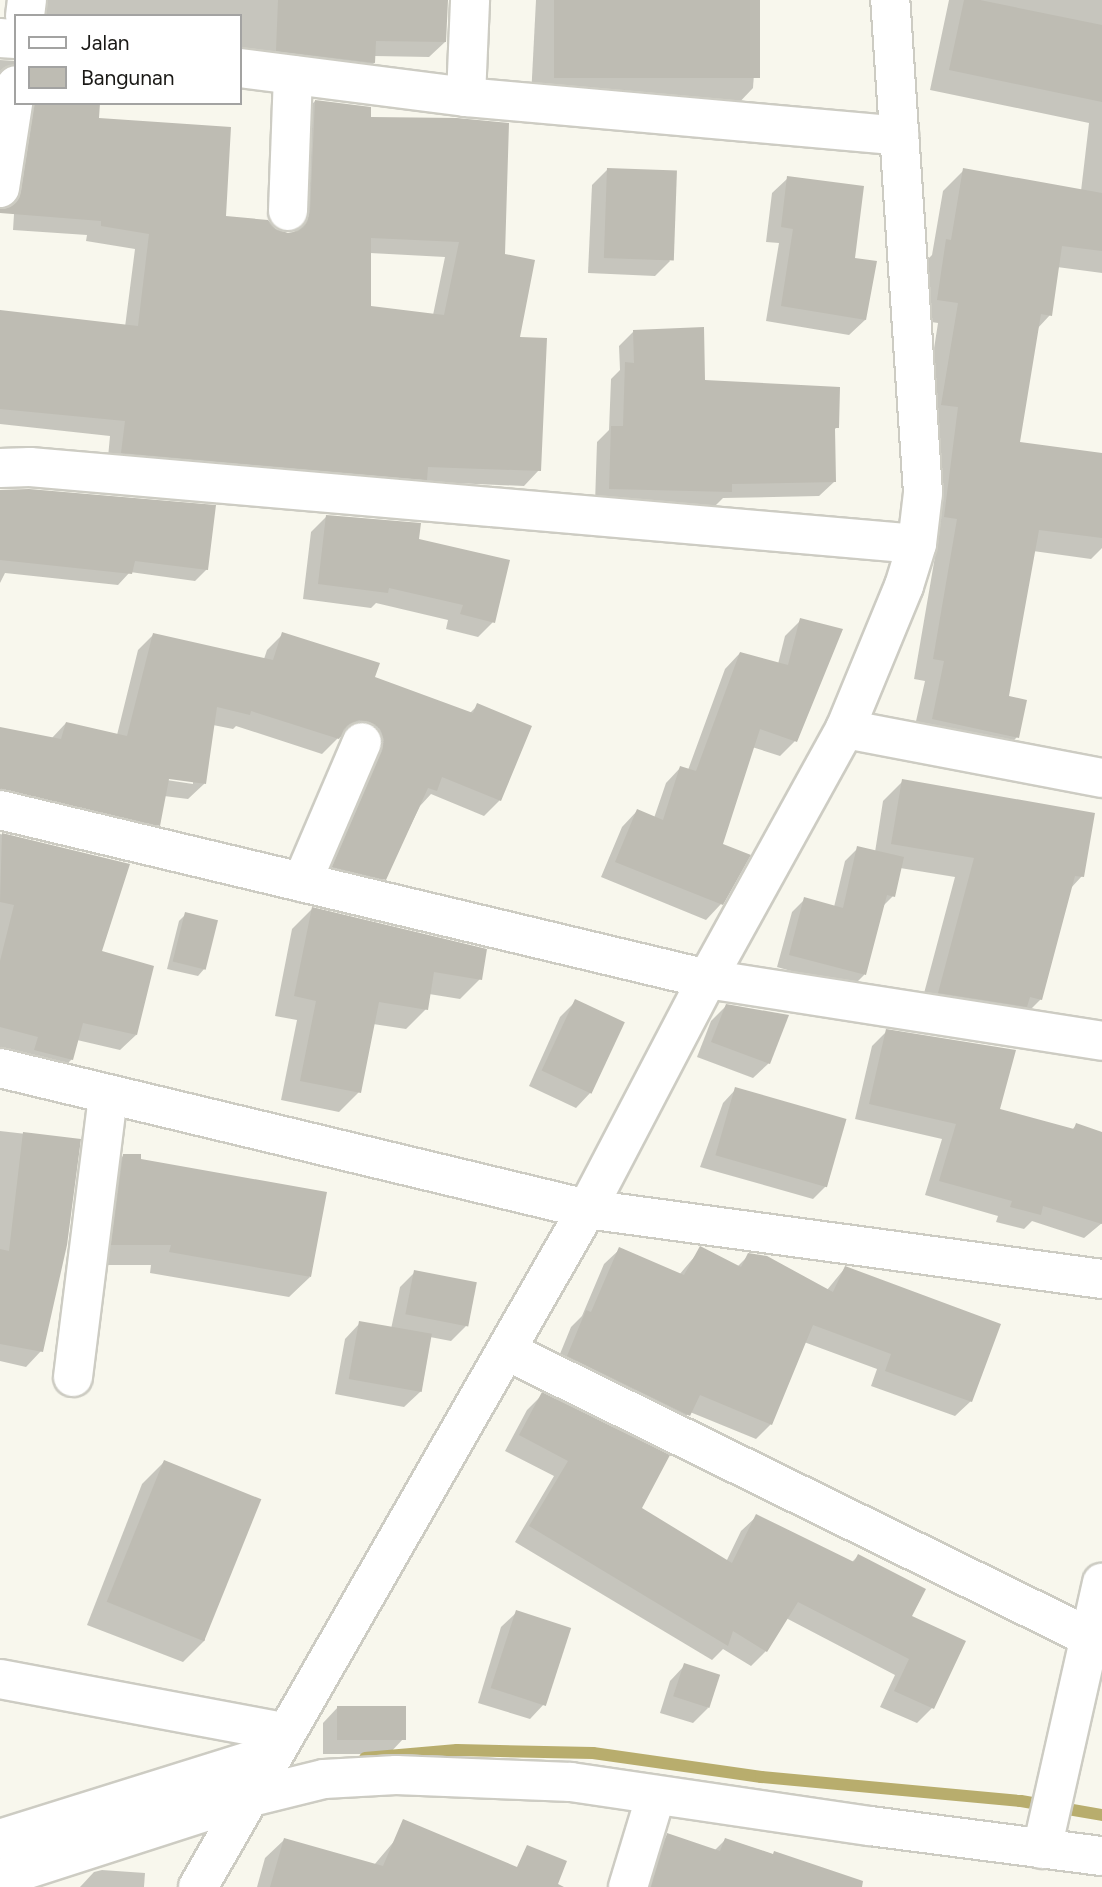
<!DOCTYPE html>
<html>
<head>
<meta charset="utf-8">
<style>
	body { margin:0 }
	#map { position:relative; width:1102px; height:1887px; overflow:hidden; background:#f8f7ed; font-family:Figtree,sans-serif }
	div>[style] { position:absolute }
	.shadow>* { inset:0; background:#0003 }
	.stream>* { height:12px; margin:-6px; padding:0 6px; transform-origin:6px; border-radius:6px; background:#b8ad6d }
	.building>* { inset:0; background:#bebcb3; transform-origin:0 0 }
	.roads { filter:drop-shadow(2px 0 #cdccc3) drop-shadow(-2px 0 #cdccc3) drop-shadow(0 2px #cdccc3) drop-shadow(0 -2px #cdccc3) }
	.minor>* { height:38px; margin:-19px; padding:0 19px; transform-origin:19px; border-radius:19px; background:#fff }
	span { translate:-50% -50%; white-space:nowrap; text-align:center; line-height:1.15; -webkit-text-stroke:5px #fff; paint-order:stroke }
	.legend { position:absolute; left:14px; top:14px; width:228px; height:91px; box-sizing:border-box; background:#fff; border:2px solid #a3a3a2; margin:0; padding:9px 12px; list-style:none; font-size:21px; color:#1a1916 }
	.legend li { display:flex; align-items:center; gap:14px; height:35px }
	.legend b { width:35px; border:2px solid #a3a3a2 }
</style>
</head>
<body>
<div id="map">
	<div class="shadow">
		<div style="clip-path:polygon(25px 0,446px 0,445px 42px,429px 57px,374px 56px,374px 63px,358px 78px,240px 61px,240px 16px,33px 16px)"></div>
		<div style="clip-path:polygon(536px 0,759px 0,753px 88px,734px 108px,531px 97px)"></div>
		<div style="clip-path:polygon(949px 0,1102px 0,1102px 273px,1057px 267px,1050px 315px,1037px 329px,1018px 444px,1102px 455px,1102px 548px,1091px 559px,1033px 551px,1007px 697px,1017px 737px,997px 758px,912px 739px,925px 681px,914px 679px,938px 539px,924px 537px,939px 427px,922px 425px,938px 323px,918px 320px,926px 261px,932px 255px,943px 191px,964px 170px,1081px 191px,1089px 123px,930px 90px)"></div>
		<div style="clip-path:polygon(0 60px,16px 61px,16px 85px,0 78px)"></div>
		<div style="clip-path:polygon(evenodd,315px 101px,369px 119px,503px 255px,539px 470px,524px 486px,107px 468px,110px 436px,0 424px,0 311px,125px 327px,135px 249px,86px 241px,87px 235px,13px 230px,21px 103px,98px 103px,97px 119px,224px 218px,286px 235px,294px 233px,295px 229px,300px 117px,315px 101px,370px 253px,445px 257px,433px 315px,370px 308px,370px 253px)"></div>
		<div style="clip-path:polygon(607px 170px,670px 261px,655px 276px,588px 273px,592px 185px)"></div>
		<div style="clip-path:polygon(788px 178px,853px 259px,865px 320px,849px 335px,766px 321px,779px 243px,766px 242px,772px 193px)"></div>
		<div style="clip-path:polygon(634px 331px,704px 382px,837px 427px,833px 431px,834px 482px,819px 496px,723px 498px,715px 506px,595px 503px,597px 442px,609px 430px,611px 379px,620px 370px,619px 346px)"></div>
		<div style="clip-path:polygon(0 491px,207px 569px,195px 581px,130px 572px,118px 585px,5px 573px,0 583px)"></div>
		<div style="clip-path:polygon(327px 516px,417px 540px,493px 622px,478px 637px,446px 629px,448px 620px,376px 603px,371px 608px,303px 599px,311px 532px)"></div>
		<div style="clip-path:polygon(801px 620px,795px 741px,780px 756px,752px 747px,721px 845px,721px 904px,706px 920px,601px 877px,622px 827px,637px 811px,654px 818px,666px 783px,681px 767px,688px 770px,725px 669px,740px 653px,778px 664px,785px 636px)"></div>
		<div style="clip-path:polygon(evenodd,283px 634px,373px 678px,470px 713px,478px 705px,500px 800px,484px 816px,431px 794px,420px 806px,384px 879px,368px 895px,318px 883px,354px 737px,339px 737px,322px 754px,236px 726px,233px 729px,213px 725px,204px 784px,188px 799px,164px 796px,158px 825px,143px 841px,0 807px,0 729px,51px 739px,66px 723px,117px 735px,138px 650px,153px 635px,264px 659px,267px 650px,283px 634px,161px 776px,193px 781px,193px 784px,160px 779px,161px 776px)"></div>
		<div style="clip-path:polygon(903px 781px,1082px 876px,1070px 889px,1041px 999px,1021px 1019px,919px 1012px,955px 877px,900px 868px,893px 896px,882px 907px,864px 975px,851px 988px,777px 967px,792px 912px,805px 899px,834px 907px,845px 861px,858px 848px,875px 852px,883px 801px)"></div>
		<div style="clip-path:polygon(0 834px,128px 865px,100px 952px,136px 1035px,120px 1050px,77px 1040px,72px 1059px,56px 1075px,20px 1066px,23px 1052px,0 1047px)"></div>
		<div style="clip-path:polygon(312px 909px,480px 979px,460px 999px,429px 994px,426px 1009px,406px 1029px,373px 1024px,359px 1092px,339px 1112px,281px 1100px,297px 1020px,275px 1016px,292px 929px)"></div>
		<div style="clip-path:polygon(186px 914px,205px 968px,198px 976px,167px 969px,179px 921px)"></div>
		<div style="clip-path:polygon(576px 1001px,623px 1023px,591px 1092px,576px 1108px,529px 1086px,560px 1017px)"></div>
		<div style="clip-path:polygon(726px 1006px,769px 1063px,753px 1078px,697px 1057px,711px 1021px)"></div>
		<div style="clip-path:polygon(887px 1031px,998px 1110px,1072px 1130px,1076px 1125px,1102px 1133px,1102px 1223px,1084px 1238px,1032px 1221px,1024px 1229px,996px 1222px,998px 1216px,925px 1195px,942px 1139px,855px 1119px,872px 1046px)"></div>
		<div style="clip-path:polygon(736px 1089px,826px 1186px,813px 1199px,700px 1167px,723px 1103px)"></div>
		<div style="clip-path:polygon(0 1131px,79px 1140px,41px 1351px,26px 1367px,0 1361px)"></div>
		<div style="clip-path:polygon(123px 1156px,139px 1160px,310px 1277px,289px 1297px,150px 1273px,151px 1265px,91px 1265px,103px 1177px)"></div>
		<div style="clip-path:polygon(620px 1249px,679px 1275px,701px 1249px,737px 1267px,749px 1255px,827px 1290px,845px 1268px,971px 1401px,955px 1416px,871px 1386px,877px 1369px,804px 1342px,771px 1424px,756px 1439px,690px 1412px,673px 1431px,553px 1371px,571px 1327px,582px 1316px,604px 1264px)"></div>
		<div style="clip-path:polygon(415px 1272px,466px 1326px,451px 1341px,430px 1337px,420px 1392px,404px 1407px,335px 1394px,345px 1339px,360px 1323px,391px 1329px,400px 1287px)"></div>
		<div style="clip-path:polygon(542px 1395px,639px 1509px,726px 1562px,741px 1531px,757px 1516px,851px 1563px,858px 1556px,909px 1617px,932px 1708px,917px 1723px,880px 1707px,895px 1675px,786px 1618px,766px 1651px,751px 1666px,723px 1649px,712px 1660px,515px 1542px,554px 1476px,505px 1451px,527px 1410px)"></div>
		<div style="clip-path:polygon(164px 1462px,205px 1640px,183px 1662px,87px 1625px,142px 1484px)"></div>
		<div style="clip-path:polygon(517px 1612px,545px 1703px,530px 1719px,478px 1703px,501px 1627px)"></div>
		<div style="clip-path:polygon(685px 1665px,708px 1708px,693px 1723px,660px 1713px,670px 1681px)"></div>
		<div style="clip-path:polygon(338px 1707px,404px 1738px,389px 1754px,323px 1754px,323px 1723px)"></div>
		<div style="clip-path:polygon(668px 1835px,714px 1851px,725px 1840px,819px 1868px,813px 1887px,641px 1887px,652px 1851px)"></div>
		<div style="clip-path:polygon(396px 1839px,473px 1887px,257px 1887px,265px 1858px,284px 1840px,374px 1865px)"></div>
		<div style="clip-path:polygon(102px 1870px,145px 1873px,144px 1887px,80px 1887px,94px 1872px)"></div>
	</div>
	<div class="stream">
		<div style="left:365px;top:1758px;width:92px;rotate:-5deg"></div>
		<div style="left:457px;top:1750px;width:136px;rotate:1.3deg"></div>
		<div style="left:593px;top:1753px;width:170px;rotate:8.1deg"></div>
		<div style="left:761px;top:1777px;width:261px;rotate:5.3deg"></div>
		<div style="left:1021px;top:1801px;width:82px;rotate:9.8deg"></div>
	</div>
	<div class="building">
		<div style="clip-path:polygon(278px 0,448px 0,446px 42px,376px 41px,375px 63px,276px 51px)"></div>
		<div style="left:554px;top:0;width:206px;height:78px"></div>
		<div style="clip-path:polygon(964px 0,980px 0,1102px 25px,1102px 102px,949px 70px)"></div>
		<div style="clip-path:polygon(evenodd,315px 100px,371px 107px,371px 117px,457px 118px,509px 123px,505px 254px,535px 260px,520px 337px,547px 338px,541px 471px,428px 467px,427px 480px,121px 453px,125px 421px,0 409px,0 310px,138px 326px,149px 234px,101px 226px,101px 221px,0 213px,0 209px,17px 202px,21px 192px,35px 103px,100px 103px,99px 118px,231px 127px,226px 216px,268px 220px,276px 229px,288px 233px,298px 231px,306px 223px,310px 212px,315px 100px,371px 238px,459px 242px,444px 315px,371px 306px,371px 238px)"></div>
		<div style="left:607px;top:168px;width:70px;height:90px;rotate:2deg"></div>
		<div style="clip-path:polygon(963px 168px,1102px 193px,1102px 251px,1062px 246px,1052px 316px,1041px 314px,1020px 442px,1102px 453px,1102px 538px,1039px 530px,1009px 696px,1027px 700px,1019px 738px,932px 719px,944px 661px,933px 659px,957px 519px,944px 517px,958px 407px,941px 405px,958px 303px,937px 300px,946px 239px,951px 240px)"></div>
		<div style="clip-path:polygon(787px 176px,864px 186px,855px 258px,877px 261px,866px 320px,781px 306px,793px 229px,781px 227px)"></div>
		<div style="clip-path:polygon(704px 327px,705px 380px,840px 387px,839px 428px,835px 428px,836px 482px,732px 484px,732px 492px,609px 489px,611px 426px,623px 426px,625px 362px,634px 363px,633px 330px)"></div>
		<div style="clip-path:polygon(29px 489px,216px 505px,208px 570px,135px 561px,132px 574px,0 560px,0 490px)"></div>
		<div style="clip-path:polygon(326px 515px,421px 523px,419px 539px,510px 560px,495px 623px,460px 614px,463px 605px,389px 588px,388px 593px,318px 584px)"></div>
		<div style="clip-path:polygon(800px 618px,843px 629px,797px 742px,760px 729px,723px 844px,751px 855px,723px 905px,615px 862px,637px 809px,663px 820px,680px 766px,696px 771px,740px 652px,788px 665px)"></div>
		<div style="clip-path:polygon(282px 632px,380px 663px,375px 677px,473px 713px,477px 703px,532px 726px,501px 801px,442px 777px,437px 791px,428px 788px,386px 880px,332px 867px,382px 751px,384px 740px,380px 729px,370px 722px,359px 720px,348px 725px,339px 739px,251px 711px,250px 715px,217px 707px,206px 784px,169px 779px,160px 826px,0 789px,0 727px,61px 739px,66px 722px,127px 736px,153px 633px,273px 660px)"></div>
		<div style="clip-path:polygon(902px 779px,1095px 813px,1084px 877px,1075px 876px,1042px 1000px,1030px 997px,1027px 1007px,938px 993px,974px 858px,891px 844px)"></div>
		<div style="clip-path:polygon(2px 833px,130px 864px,102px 951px,154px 966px,137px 1035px,83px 1023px,73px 1060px,34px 1050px,38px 1037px,0 1027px,0 961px,14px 905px,0 902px)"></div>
		<div style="clip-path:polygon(857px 846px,904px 857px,895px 897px,887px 895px,866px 975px,789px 955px,804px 897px,843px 908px)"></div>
		<div style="clip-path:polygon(312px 907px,487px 949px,482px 980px,434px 972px,428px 1010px,379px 1002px,361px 1093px,300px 1081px,316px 1001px,294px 996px)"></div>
		<div style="left:185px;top:912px;width:34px;height:51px;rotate:14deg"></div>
		<div style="left:575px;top:999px;width:55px;height:79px;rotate:25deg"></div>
		<div style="clip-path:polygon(726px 1004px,789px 1015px,770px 1064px,711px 1042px)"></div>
		<div style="clip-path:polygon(886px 1029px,1016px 1050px,1000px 1109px,1074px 1129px,1076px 1123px,1102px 1132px,1102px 1224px,1043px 1206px,1041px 1215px,1010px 1207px,1012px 1201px,939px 1181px,956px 1124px,869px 1104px)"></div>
		<div style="left:735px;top:1087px;width:116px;height:71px;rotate:16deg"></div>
		<div style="clip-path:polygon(23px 1132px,81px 1139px,67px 1245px,43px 1352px,0 1344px,0 1249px,9px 1251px)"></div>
		<div style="clip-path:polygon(123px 1154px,141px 1154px,141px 1159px,327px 1192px,311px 1277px,169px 1252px,171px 1245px,111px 1245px)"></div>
		<div style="clip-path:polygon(700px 1246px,741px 1267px,748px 1253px,767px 1256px,833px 1292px,845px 1266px,1001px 1324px,972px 1402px,885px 1371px,891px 1354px,813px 1325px,772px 1425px,700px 1395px,690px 1416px,567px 1356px,586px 1310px,591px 1312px,619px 1247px,684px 1275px)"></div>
		<div style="left:414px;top:1270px;width:64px;height:45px;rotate:11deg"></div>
		<div style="left:359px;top:1321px;width:74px;height:59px;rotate:10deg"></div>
		<div style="clip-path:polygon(542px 1392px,670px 1455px,642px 1508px,732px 1563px,756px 1514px,854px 1562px,858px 1554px,926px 1589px,912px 1616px,966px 1641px,934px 1709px,894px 1691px,909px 1659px,798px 1602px,767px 1652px,733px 1631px,728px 1646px,529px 1526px,568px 1461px,519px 1435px)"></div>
		<div style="left:164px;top:1460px;width:105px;height:153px;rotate:22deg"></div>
		<div style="left:516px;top:1610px;width:58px;height:82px;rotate:18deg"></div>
		<div style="left:684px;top:1663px;width:38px;height:35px;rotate:18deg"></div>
		<div style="left:337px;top:1706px;width:69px;height:34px"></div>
		<div style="clip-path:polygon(403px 1819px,517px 1867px,527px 1845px,567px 1861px,558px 1884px,564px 1887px,270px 1887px,284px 1838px,383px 1866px)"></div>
		<div style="clip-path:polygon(667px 1833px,720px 1851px,725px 1838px,773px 1854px,774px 1851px,863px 1881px,862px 1887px,651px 1887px)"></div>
	</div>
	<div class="roads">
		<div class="minor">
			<div style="left:25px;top:16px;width:16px;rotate:-83deg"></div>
			<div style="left:0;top:38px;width:16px;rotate:4deg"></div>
			<div style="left:240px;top:68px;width:228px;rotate:7.3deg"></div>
			<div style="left:466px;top:97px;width:435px;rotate:5.1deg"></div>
			<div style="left:466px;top:97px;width:97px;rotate:-87.6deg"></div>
			<div style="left:0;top:188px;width:104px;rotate:-81.2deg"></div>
			<div style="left:288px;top:211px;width:136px;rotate:-87.9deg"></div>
			<div style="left:0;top:468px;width:30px;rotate:-2deg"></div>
			<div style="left:30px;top:467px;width:890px;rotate:4.96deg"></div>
			<div style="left:845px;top:729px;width:262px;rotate:10.8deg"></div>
			<div style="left:0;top:810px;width:727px;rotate:13.44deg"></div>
			<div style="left:707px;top:979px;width:400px;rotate:8.9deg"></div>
			<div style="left:302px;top:882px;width:152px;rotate:-66.8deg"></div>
			<div style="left:0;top:1068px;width:604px;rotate:13.51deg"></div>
			<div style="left:587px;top:1209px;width:520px;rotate:7.74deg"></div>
			<div style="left:507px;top:1351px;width:648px;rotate:26.17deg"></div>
			<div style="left:73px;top:1377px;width:284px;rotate:-82.9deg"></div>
			<div style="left:0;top:1679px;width:289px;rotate:10.6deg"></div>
			<div style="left:0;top:1839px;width:285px;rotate:-17.4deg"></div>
			<div style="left:1042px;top:1849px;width:273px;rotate:-77.3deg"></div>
			<div style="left:0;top:1878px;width:260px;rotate:-17.9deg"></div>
			<div style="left:247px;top:1798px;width:79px;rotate:-13.9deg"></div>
			<div style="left:324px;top:1779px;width:72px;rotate:-3.2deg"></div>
			<div style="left:396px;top:1775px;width:175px;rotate:2.3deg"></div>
			<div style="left:571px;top:1782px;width:302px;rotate:8.4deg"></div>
			<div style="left:870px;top:1826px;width:234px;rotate:7.4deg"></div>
			<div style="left:198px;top:1887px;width:782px;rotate:-60.16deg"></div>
			<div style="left:587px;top:1209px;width:259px;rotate:-62.4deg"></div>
			<div style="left:707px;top:979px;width:286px;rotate:-61.1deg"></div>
			<div style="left:845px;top:729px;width:155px;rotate:-67.6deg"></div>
			<div style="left:904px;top:586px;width:44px;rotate:-72.8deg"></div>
			<div style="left:917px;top:544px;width:51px;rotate:-83.3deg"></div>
			<div style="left:923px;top:493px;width:494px;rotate:-93.8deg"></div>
			<div style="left:628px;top:1887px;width:96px;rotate:-73.1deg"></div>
		</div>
	</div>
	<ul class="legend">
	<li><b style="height:9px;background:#fff"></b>Jalan</li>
	<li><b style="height:19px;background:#bebcb3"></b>Bangunan</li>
	</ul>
</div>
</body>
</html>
